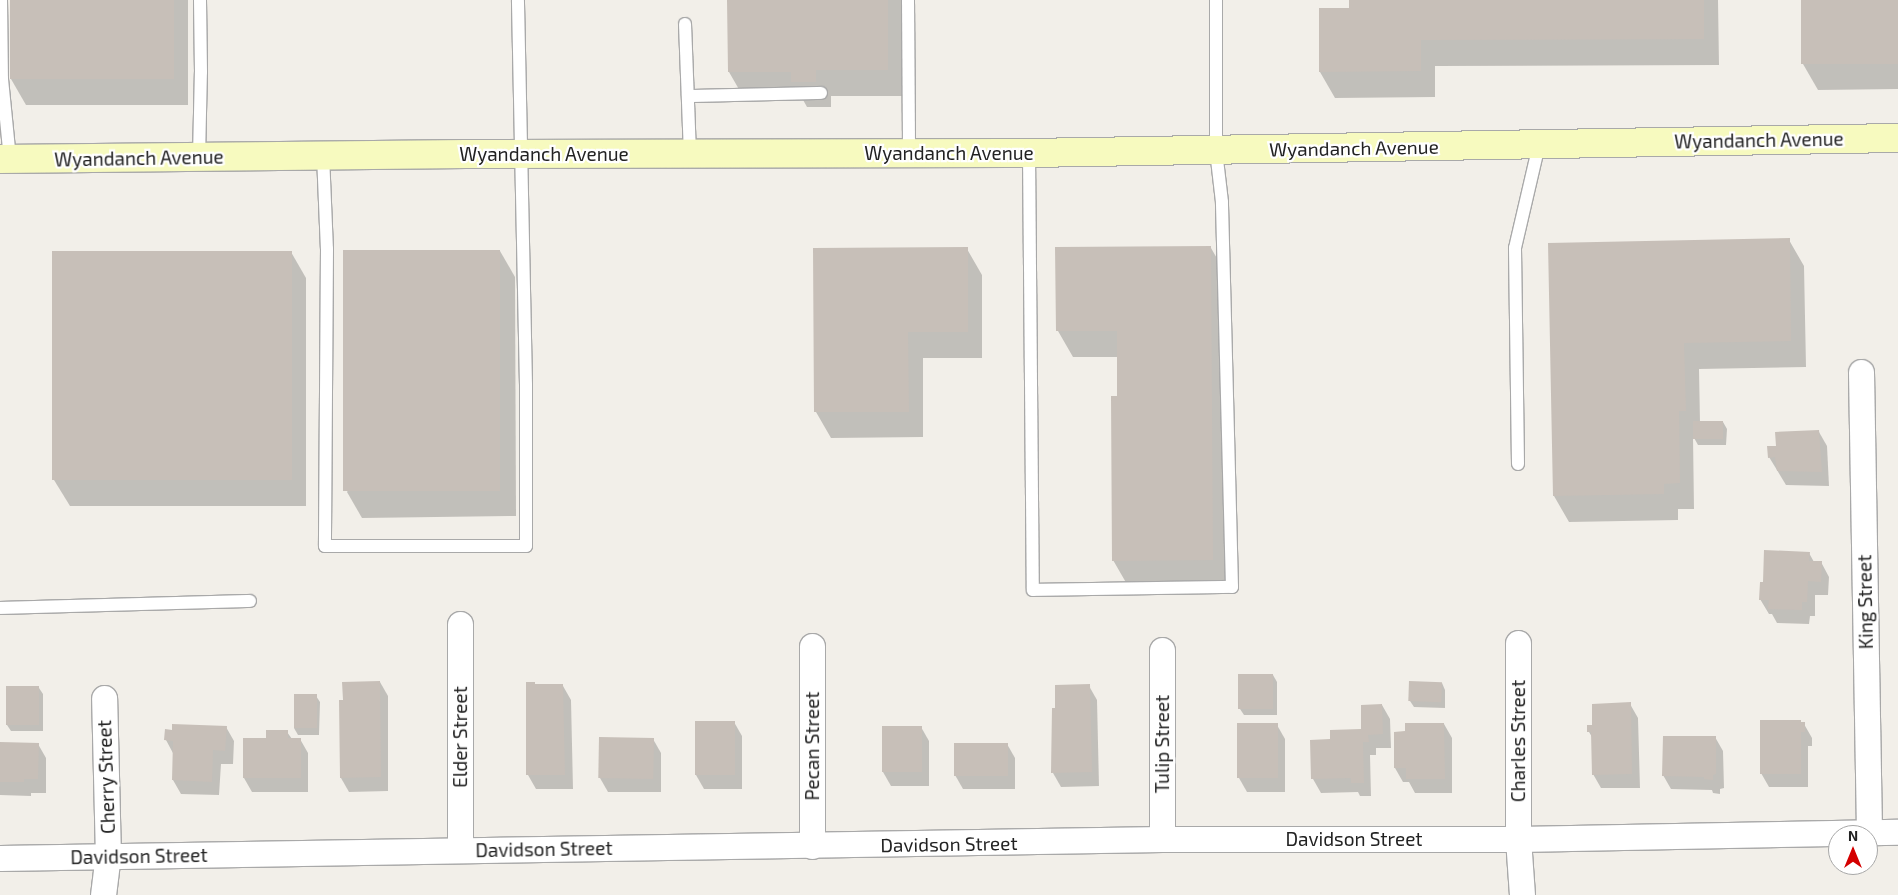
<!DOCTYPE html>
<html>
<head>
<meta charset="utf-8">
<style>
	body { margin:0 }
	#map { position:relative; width:1898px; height:895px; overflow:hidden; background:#f2efe9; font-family:"Exo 2",sans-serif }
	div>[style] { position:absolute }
	.shadow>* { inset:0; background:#0003 }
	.building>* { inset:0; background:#c7bfb8; transform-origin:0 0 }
	.roads { filter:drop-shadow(1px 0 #a9a9a9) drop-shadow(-1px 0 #a9a9a9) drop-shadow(0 1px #a9a9a9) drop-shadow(0 -1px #a9a9a9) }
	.lane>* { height:12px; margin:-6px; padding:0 6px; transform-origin:6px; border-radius:6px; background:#fff }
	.street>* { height:25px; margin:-12.5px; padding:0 12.5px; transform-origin:12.5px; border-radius:12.5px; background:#fff }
	.secondary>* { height:28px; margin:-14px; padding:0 14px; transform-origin:14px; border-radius:14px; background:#f7fabf }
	span { translate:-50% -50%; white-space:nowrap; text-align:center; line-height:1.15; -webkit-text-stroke:4.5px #fff; paint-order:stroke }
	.street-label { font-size:19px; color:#222 }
	.north { position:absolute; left:1828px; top:825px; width:50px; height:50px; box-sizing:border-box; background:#fff; border:1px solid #a7a7a7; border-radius:50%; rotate:0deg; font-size:14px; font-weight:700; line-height:20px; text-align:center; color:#222 }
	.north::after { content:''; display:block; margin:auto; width:18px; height:22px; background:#d40000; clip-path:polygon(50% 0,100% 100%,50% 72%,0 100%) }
</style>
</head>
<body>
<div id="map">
	<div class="shadow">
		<div style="clip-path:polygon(12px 0,188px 0,188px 105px,26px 105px,11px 79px)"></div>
		<div style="clip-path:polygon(729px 0,902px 0,902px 96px,831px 96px,831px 107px,807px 107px,802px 98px,744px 98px,729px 72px)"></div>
		<div style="clip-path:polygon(1350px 0,1718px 0,1719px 65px,1435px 66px,1435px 97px,1335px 98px,1320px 72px,1320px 9px,1350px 9px)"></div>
		<div style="clip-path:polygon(1802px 0,1898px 0,1898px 89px,1818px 90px,1803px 64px)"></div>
		<div style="clip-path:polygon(1789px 240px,1804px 266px,1806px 367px,1699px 369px,1700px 422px,1723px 422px,1727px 429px,1726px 445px,1698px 445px,1693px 436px,1694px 509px,1678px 509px,1678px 520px,1569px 522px,1554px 496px,1549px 244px)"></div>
		<div style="clip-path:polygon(1211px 248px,1226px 274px,1227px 586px,1128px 586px,1113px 560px,1118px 357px,1073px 357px,1058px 331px)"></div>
		<div style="clip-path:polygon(967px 249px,982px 275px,982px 358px,923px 358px,923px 437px,831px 438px,816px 412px)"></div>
		<div style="clip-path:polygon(500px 251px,515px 277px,516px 516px,362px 518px,347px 492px)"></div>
		<div style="clip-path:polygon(291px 252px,306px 278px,306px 506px,70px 506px,54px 480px)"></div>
		<div style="clip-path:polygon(1819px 432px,1827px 446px,1829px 486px,1786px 485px,1769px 457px,1778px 447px)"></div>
		<div style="clip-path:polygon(1809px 553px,1814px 562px,1821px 562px,1829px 577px,1828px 595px,1815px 595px,1815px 616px,1810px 616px,1809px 624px,1777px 623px,1772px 614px,1769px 614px,1760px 599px)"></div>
		<div style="clip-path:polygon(1273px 675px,1277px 682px,1277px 715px,1244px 715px,1240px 709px)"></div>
		<div style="clip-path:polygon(380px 682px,388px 696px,388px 791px,349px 792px,341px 778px,344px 701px)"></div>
		<div style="clip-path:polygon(534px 683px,536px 686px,563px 686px,571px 700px,573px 789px,536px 789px,528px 775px)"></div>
		<div style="clip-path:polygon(1442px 683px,1445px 690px,1445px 708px,1414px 707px,1410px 701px)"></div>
		<div style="clip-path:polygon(1089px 686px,1097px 700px,1099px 786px,1061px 787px,1053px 773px)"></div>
		<div style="clip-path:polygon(39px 688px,43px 694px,43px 731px,11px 731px,7px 725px)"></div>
		<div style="clip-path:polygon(316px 696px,320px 702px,319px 735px,298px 735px,294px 728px)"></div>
		<div style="clip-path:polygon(1630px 704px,1638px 718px,1640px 788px,1601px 788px,1593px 774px,1592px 737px,1589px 732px)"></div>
		<div style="clip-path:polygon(1382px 705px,1390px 719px,1391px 748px,1376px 748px,1376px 755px,1370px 755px,1371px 796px,1360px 796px,1358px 792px,1321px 793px,1313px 779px,1312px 741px,1332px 741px,1363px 730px)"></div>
		<div style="clip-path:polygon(734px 722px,742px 736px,742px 789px,704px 789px,696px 775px)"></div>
		<div style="clip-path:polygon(1444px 724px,1452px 738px,1452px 793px,1415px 793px,1409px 782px,1403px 782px,1395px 768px)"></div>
		<div style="clip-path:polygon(1801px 724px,1804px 724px,1812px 738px,1812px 746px,1808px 746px,1808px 787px,1769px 787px,1761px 773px)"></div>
		<div style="clip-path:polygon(1277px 725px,1285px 739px,1285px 792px,1247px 792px,1239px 778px)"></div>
		<div style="clip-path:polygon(226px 727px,234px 741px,233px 764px,221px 764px,219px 795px,181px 794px,173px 780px,174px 755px,166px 740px)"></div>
		<div style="clip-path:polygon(921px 727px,929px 741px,929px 786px,891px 786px,883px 772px)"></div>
		<div style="clip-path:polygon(287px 732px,292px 739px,300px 739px,308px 753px,308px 792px,252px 792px,244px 778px,267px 740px)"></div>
		<div style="clip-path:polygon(1715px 737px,1723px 751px,1724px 788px,1720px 789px,1720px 794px,1713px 793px,1712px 790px,1671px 789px,1663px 775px)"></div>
		<div style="clip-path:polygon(601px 738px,653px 739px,661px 753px,661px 792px,608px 792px,600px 778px)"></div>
		<div style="clip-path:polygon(0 743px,38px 744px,46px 758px,46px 793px,31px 793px,31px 796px,0 795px)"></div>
		<div style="clip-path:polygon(1007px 744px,1015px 758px,1015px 789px,963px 789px,955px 775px)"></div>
	</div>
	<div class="building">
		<div style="left:10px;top:0;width:164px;height:79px"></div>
		<div style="clip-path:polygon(727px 0,888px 0,888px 70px,816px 70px,816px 82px,791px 82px,791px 72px,728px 72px)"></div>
		<div style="clip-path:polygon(1349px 0,1704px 0,1704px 39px,1421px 40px,1421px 71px,1319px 72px,1319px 8px,1349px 8px)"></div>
		<div style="left:1801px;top:0;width:97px;height:64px"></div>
		<div style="clip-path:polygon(1790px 238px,1791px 341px,1684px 343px,1686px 411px,1679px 411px,1680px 483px,1664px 484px,1664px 494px,1553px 496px,1548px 243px)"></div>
		<div style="clip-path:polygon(1211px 246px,1213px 560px,1112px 561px,1111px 396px,1117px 396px,1117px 331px,1056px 331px,1055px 247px)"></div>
		<div style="clip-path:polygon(968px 247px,968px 332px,908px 332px,909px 412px,814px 412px,813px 248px)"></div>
		<div style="left:500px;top:250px;width:241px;height:157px;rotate:90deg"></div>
		<div style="left:292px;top:251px;width:229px;height:240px;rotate:90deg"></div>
		<div style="left:1693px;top:421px;width:30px;height:18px"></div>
		<div style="clip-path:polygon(1819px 430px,1822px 472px,1777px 471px,1775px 457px,1768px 458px,1767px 446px,1776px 446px,1775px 432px)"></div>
		<div style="clip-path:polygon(1764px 550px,1810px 552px,1809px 561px,1822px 561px,1821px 582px,1808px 581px,1807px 602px,1802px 602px,1802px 610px,1768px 609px,1769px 600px,1759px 600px,1760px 582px,1763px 582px)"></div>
		<div style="left:1238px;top:674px;width:35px;height:35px"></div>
		<div style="clip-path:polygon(380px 681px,381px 777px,340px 778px,339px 700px,343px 700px,342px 682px)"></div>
		<div style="left:1409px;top:681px;width:33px;height:20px;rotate:2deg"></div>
		<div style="clip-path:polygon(526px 682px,535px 682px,535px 684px,563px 684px,565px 775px,526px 775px)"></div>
		<div style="clip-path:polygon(1090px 684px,1092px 772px,1051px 773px,1052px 708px,1055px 708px,1055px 685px)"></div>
		<div style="left:6px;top:686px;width:33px;height:39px"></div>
		<div style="left:294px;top:694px;width:23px;height:34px"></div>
		<div style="clip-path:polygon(1631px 702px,1632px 774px,1592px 775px,1591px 732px,1587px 732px,1587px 725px,1592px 725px,1592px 704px)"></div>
		<div style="clip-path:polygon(1382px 704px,1383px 734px,1368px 735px,1369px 742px,1363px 742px,1364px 783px,1351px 783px,1351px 778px,1311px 779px,1310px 740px,1330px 739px,1330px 730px,1361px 729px,1361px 705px)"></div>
		<div style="clip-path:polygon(1760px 720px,1801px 720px,1801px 722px,1805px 722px,1805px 732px,1801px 732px,1801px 774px,1760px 774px)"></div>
		<div style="left:695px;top:721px;width:40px;height:54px"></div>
		<div style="left:1237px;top:723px;width:41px;height:55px"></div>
		<div style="clip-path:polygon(1405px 723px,1444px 723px,1445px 779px,1406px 779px,1406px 768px,1394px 768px,1394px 732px,1405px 731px)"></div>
		<div style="clip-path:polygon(172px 724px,227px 726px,225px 751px,213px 750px,212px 782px,172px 780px,173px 741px,164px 740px,165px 729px,172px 730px)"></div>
		<div style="left:882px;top:726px;width:40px;height:46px"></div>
		<div style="clip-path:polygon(266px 730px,288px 730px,288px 738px,301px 738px,301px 778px,243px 778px,243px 738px,266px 738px)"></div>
		<div style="clip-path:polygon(1663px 736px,1716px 736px,1716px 774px,1713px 775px,1713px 780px,1704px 779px,1704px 777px,1662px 776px)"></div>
		<div style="left:599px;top:737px;width:55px;height:41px;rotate:1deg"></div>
		<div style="clip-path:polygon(0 742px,39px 743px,38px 779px,24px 779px,24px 782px,0 782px)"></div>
		<div style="left:954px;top:743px;width:54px;height:33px"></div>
	</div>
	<div class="roads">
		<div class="lane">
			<div style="left:1px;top:0;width:79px;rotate:89.3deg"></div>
			<div style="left:2px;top:79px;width:80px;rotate:84.3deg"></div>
			<div style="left:908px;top:0;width:153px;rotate:89.6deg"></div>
			<div style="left:685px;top:24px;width:129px;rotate:87.8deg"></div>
			<div style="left:688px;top:96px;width:133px;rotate:-1.3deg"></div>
			<div style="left:1029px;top:153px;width:437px;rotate:89.5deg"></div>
			<div style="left:1033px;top:590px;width:199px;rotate:-0.9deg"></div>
			<div style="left:1232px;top:587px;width:385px;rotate:-91.5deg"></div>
			<div style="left:1222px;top:202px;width:51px;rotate:-96.7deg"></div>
			<div style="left:1216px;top:151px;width:151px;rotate:-90deg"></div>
			<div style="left:323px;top:155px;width:94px;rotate:87.6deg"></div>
			<div style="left:327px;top:249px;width:297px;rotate:90.4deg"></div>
			<div style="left:325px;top:546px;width:201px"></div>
			<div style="left:526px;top:546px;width:161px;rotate:-90deg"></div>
			<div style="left:526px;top:385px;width:385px;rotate:-91.2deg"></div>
			<div style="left:199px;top:157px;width:85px;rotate:-88.7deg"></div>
			<div style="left:201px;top:72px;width:72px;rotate:-90.8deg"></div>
			<div style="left:1518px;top:464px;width:216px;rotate:-90.8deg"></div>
			<div style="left:1515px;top:248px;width:106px;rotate:-76.9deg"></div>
			<div style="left:0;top:608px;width:250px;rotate:-1.6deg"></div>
		</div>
		<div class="street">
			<div style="left:1861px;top:372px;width:460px;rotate:89deg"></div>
			<div style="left:460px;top:624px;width:226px;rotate:90deg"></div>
			<div style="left:1518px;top:643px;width:196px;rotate:90deg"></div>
			<div style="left:1518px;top:839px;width:56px;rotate:85.9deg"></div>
			<div style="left:812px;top:646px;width:200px;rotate:90deg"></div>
			<div style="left:1162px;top:650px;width:189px;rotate:90deg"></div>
			<div style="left:0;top:858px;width:1162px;rotate:-0.94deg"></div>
			<div style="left:1162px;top:839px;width:356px"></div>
			<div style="left:1518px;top:839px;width:380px;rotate:-1.1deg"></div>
			<div style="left:103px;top:895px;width:38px;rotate:-83deg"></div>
			<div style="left:108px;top:857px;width:159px;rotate:-91.4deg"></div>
		</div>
		<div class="secondary">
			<div style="left:0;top:159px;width:466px;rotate:-0.6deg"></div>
			<div style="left:466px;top:154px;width:563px;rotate:-0.1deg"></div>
			<div style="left:1029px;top:153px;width:869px;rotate:-0.99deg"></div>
		</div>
	</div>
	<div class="street-label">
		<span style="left:1759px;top:140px;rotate:-1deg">Wyandanch Avenue</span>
		<span style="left:1354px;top:148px;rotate:-1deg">Wyandanch Avenue</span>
		<span style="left:949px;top:153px">Wyandanch Avenue</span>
		<span style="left:544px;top:154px">Wyandanch Avenue</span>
		<span style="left:139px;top:158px;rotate:-1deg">Wyandanch Avenue</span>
		<span style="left:1865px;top:602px;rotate:-91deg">King Street</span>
		<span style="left:460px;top:737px;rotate:-90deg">Elder Street</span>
		<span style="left:1518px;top:741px;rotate:-90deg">Charles Street</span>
		<span style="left:1162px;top:744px;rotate:-90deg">Tulip Street</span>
		<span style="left:812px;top:746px;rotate:-90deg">Pecan Street</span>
		<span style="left:106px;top:777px;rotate:-92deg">Cherry Street</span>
		<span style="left:1354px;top:839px">Davidson Street</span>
		<span style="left:949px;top:844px;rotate:-1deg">Davidson Street</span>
		<span style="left:544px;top:849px;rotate:-1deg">Davidson Street</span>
		<span style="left:139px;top:856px;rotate:-1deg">Davidson Street</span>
	</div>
	<div class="north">N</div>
</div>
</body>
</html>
